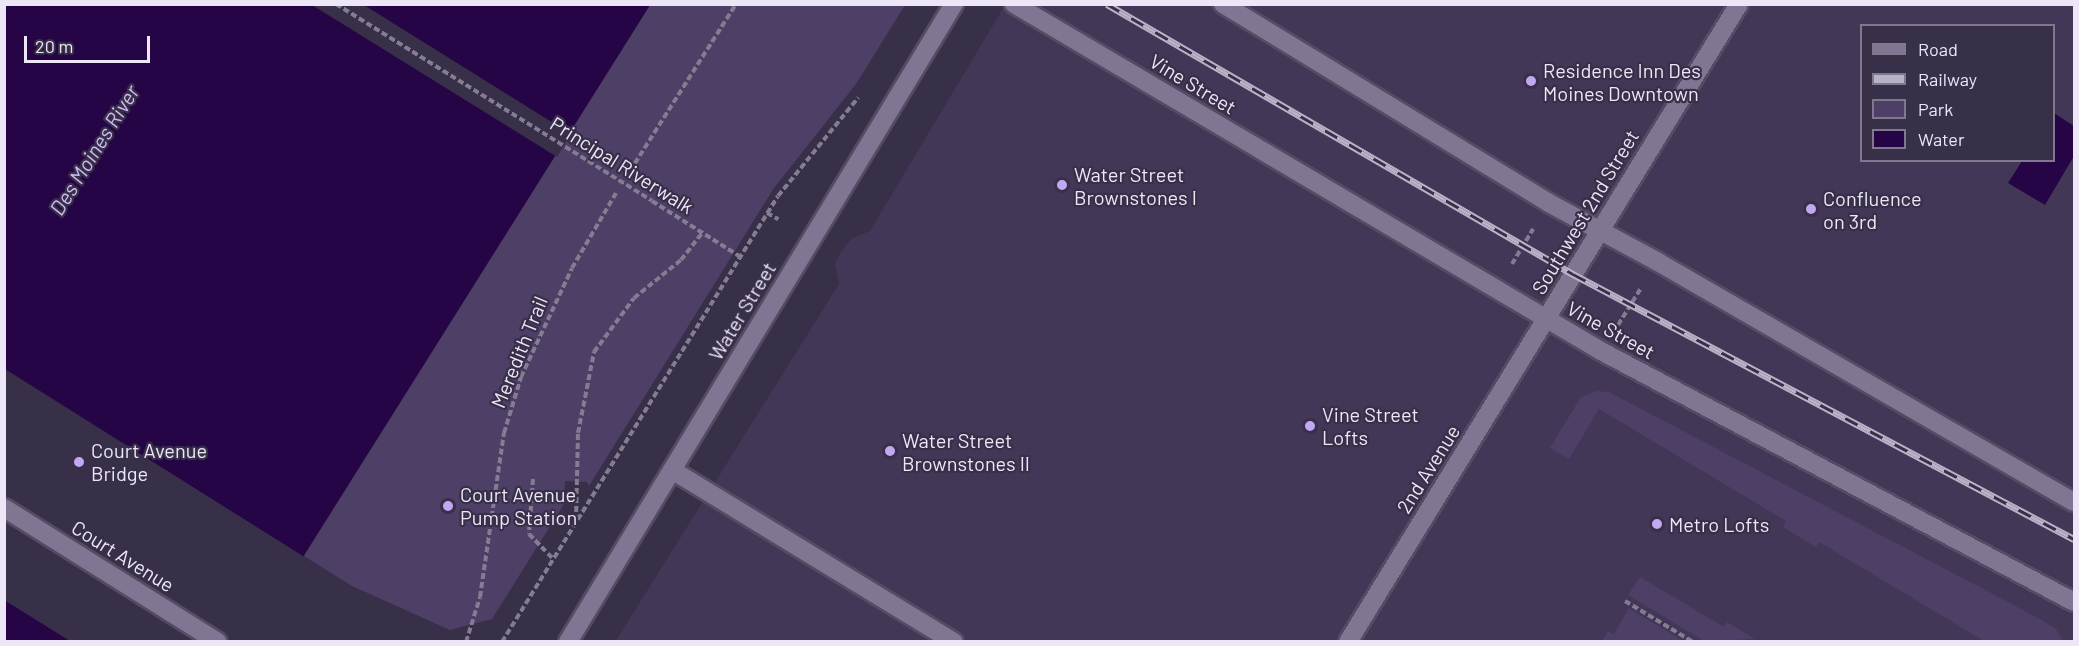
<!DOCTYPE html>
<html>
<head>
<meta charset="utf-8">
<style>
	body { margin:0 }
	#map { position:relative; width:2079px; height:646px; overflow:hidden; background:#382f49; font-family:Barlow,sans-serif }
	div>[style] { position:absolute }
	.built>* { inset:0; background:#423757 }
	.green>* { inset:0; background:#4e3f66 }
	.water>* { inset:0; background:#260546 }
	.pier>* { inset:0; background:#382f49 }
	.path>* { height:4px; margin-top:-2px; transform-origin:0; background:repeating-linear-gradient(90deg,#847c92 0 6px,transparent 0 9px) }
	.roads { filter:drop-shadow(2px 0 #544c62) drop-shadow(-2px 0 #544c62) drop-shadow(0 2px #544c62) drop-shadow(0 -2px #544c62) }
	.lane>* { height:18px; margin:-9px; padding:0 9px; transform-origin:9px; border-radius:9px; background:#807694 }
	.street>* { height:18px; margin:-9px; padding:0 9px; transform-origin:9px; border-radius:9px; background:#807694 }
	.secondary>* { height:18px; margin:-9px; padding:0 9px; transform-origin:9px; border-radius:9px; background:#807694 }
	.rail>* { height:7px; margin-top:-3.5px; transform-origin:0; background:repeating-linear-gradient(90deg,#382f49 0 14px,#bab3c7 0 28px); box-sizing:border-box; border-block:2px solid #bab3c7 }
	.path-bridge>* { height:4px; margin-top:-2px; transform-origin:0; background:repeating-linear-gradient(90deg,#847c92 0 6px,transparent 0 9px) }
	.dots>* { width:16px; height:16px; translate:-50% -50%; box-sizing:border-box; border:3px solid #382f49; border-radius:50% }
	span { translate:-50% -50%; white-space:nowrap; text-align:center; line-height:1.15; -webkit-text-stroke:4.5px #382f49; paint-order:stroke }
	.poi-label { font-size:20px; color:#ece6f7 }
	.left { translate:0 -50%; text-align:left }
	.street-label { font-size:20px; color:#ece6f7 }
	.water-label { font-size:21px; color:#cfbbf6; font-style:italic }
	.frame { position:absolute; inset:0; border:6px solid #ece6f7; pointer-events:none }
	.legend { position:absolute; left:1860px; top:24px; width:195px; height:138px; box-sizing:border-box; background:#382f49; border:2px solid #80788f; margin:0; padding:8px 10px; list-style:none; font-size:18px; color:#ece6f7 }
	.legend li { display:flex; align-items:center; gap:12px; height:30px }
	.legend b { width:30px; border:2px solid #80788f }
	.scale { position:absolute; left:24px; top:36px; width:126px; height:27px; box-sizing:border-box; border:3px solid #ece6f7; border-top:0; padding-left:8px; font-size:18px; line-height:21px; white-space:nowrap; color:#ece6f7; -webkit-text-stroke:4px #382f49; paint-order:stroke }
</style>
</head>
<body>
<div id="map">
	<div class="built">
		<div style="clip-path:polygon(evenodd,1005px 5px,2074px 5px,2074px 641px,615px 642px,839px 284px,835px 264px,841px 252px,851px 239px,870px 231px,1005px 5px,1862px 26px,2054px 26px,2054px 160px,1862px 160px,1862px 26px)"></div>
	</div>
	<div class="green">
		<div style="clip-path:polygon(650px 5px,905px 5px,856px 84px,774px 188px,589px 486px,587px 482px,565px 481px,564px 504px,492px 619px,450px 630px,352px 586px,304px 556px)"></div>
		<div style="clip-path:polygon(1597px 391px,1609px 392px,2040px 619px,2056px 629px,2063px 641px,1984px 641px,1819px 542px,1816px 547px,1783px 527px,1786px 521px,1599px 409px,1569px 459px,1550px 448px,1581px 397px)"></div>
		<div style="clip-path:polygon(1640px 577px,1724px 627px,1727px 622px,1755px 639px,1704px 641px,1628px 595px)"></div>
		<div style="clip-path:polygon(1629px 608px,1640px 615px,1683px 641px,1602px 641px,1608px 631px,1614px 634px)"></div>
	</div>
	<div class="water">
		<div style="clip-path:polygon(4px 5px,650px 5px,250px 641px,5px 641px)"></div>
		<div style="clip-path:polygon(2054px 113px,2074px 126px,2074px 156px,2045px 205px,2008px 183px,2022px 161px,2054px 160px)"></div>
	</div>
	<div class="pier">
		<div style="clip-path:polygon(312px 5px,364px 5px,571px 134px,557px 157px)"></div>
		<div style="clip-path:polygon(5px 369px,306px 558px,253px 642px,70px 641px,4px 600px)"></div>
	</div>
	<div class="path">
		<div style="left:630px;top:171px;width:198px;rotate:-57.6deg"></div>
		<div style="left:652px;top:201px;width:103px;rotate:32.3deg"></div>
		<div style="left:767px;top:213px;width:13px;rotate:29deg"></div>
		<div style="left:1512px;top:264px;width:41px;rotate:-59deg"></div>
		<div style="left:1618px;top:325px;width:44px;rotate:-58.1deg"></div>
		<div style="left:533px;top:479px;width:55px;rotate:94.2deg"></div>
		<div style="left:529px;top:534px;width:35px;rotate:46deg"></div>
		<div style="left:576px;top:521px;width:88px;rotate:-88.7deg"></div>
		<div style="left:578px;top:433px;width:83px;rotate:-78.8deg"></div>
		<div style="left:594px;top:352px;width:67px;rotate:-53.5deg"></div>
		<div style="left:634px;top:298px;width:60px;rotate:-39deg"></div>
		<div style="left:681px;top:260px;width:34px;rotate:-52deg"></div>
		<div style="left:1625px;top:601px;width:79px;rotate:31.1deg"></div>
		<div style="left:466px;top:642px;width:47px;rotate:-72.7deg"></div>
		<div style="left:480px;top:597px;width:166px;rotate:-81.7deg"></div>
		<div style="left:504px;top:433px;width:59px;rotate:-73.1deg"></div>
		<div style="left:521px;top:377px;width:120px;rotate:-64.9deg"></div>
		<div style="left:572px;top:268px;width:87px;rotate:-59.6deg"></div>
		<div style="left:502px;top:642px;width:524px;rotate:-58.25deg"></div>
		<div style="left:778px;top:196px;width:127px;rotate:-50.8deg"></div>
	</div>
	<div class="roads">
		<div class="lane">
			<div style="left:672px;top:470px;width:330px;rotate:31.4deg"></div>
		</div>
		<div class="street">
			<div style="left:1014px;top:4px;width:682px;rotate:30.59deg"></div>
			<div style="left:1601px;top:351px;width:535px;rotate:27.95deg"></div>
			<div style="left:1223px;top:4px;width:382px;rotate:31.4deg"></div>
			<div style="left:1549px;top:203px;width:124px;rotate:28.4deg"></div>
			<div style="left:1658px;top:262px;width:480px;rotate:30deg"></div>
			<div style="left:568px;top:642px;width:746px;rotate:-58.83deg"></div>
		</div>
		<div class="secondary">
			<div style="left:4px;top:508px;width:252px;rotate:32.1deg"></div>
			<div style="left:1348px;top:642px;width:748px;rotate:-58.5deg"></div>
		</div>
	</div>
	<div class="rail">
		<div style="left:1107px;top:4px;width:539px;rotate:30.09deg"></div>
		<div style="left:1573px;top:274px;width:567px;rotate:27.88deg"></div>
	</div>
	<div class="path-bridge">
		<div style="left:336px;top:4px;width:372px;rotate:31.9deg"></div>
	</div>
	<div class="dots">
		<div style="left:1531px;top:81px;background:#c2a7f2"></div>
		<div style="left:1062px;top:185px;background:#c2a7f2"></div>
		<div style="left:1811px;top:209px;background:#c2a7f2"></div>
		<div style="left:1310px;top:426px;background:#c2a7f2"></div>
		<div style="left:890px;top:451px;background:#c2a7f2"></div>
		<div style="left:79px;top:462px;background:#c2a7f2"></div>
		<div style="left:448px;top:506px;background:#c2a7f2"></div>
		<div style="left:1657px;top:524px;background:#c2a7f2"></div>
	</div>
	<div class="poi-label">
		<span class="left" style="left:1543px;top:82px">Residence Inn Des<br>Moines Downtown</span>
		<span class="left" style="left:1074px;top:186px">Water Street<br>Brownstones I</span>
		<span class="left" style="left:1823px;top:210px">Confluence<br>on 3rd</span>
		<span class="left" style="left:1322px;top:426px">Vine Street<br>Lofts</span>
		<span class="left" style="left:902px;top:452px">Water Street<br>Brownstones II</span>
		<span class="left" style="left:91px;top:462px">Court Avenue<br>Bridge</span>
		<span class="left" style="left:460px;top:506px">Court Avenue<br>Pump Station</span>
		<span class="left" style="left:1669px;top:524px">Metro Lofts</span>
	</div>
	<div class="street-label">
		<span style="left:1193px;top:84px;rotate:31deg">Vine Street</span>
		<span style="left:622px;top:165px;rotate:32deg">Principal Riverwalk</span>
		<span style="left:1585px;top:212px;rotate:-59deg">Southwest 2nd Street</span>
		<span style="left:742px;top:311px;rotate:-59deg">Water Street</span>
		<span style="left:1611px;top:330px;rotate:29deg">Vine Street</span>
		<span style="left:519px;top:352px;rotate:-68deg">Meredith Trail</span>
		<span style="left:1428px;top:469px;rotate:-58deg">2nd Avenue</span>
		<span style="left:123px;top:556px;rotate:32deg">Court Avenue</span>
	</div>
	<div class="water-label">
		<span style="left:94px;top:150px;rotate:-58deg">Des Moines River</span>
	</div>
	<div class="frame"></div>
	<ul class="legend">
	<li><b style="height:8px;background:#807694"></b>Road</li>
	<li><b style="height:8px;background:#bab3c7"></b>Railway</li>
	<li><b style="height:16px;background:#4e3f66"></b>Park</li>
	<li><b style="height:16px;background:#260546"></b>Water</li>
	</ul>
	<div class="scale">20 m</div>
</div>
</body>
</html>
